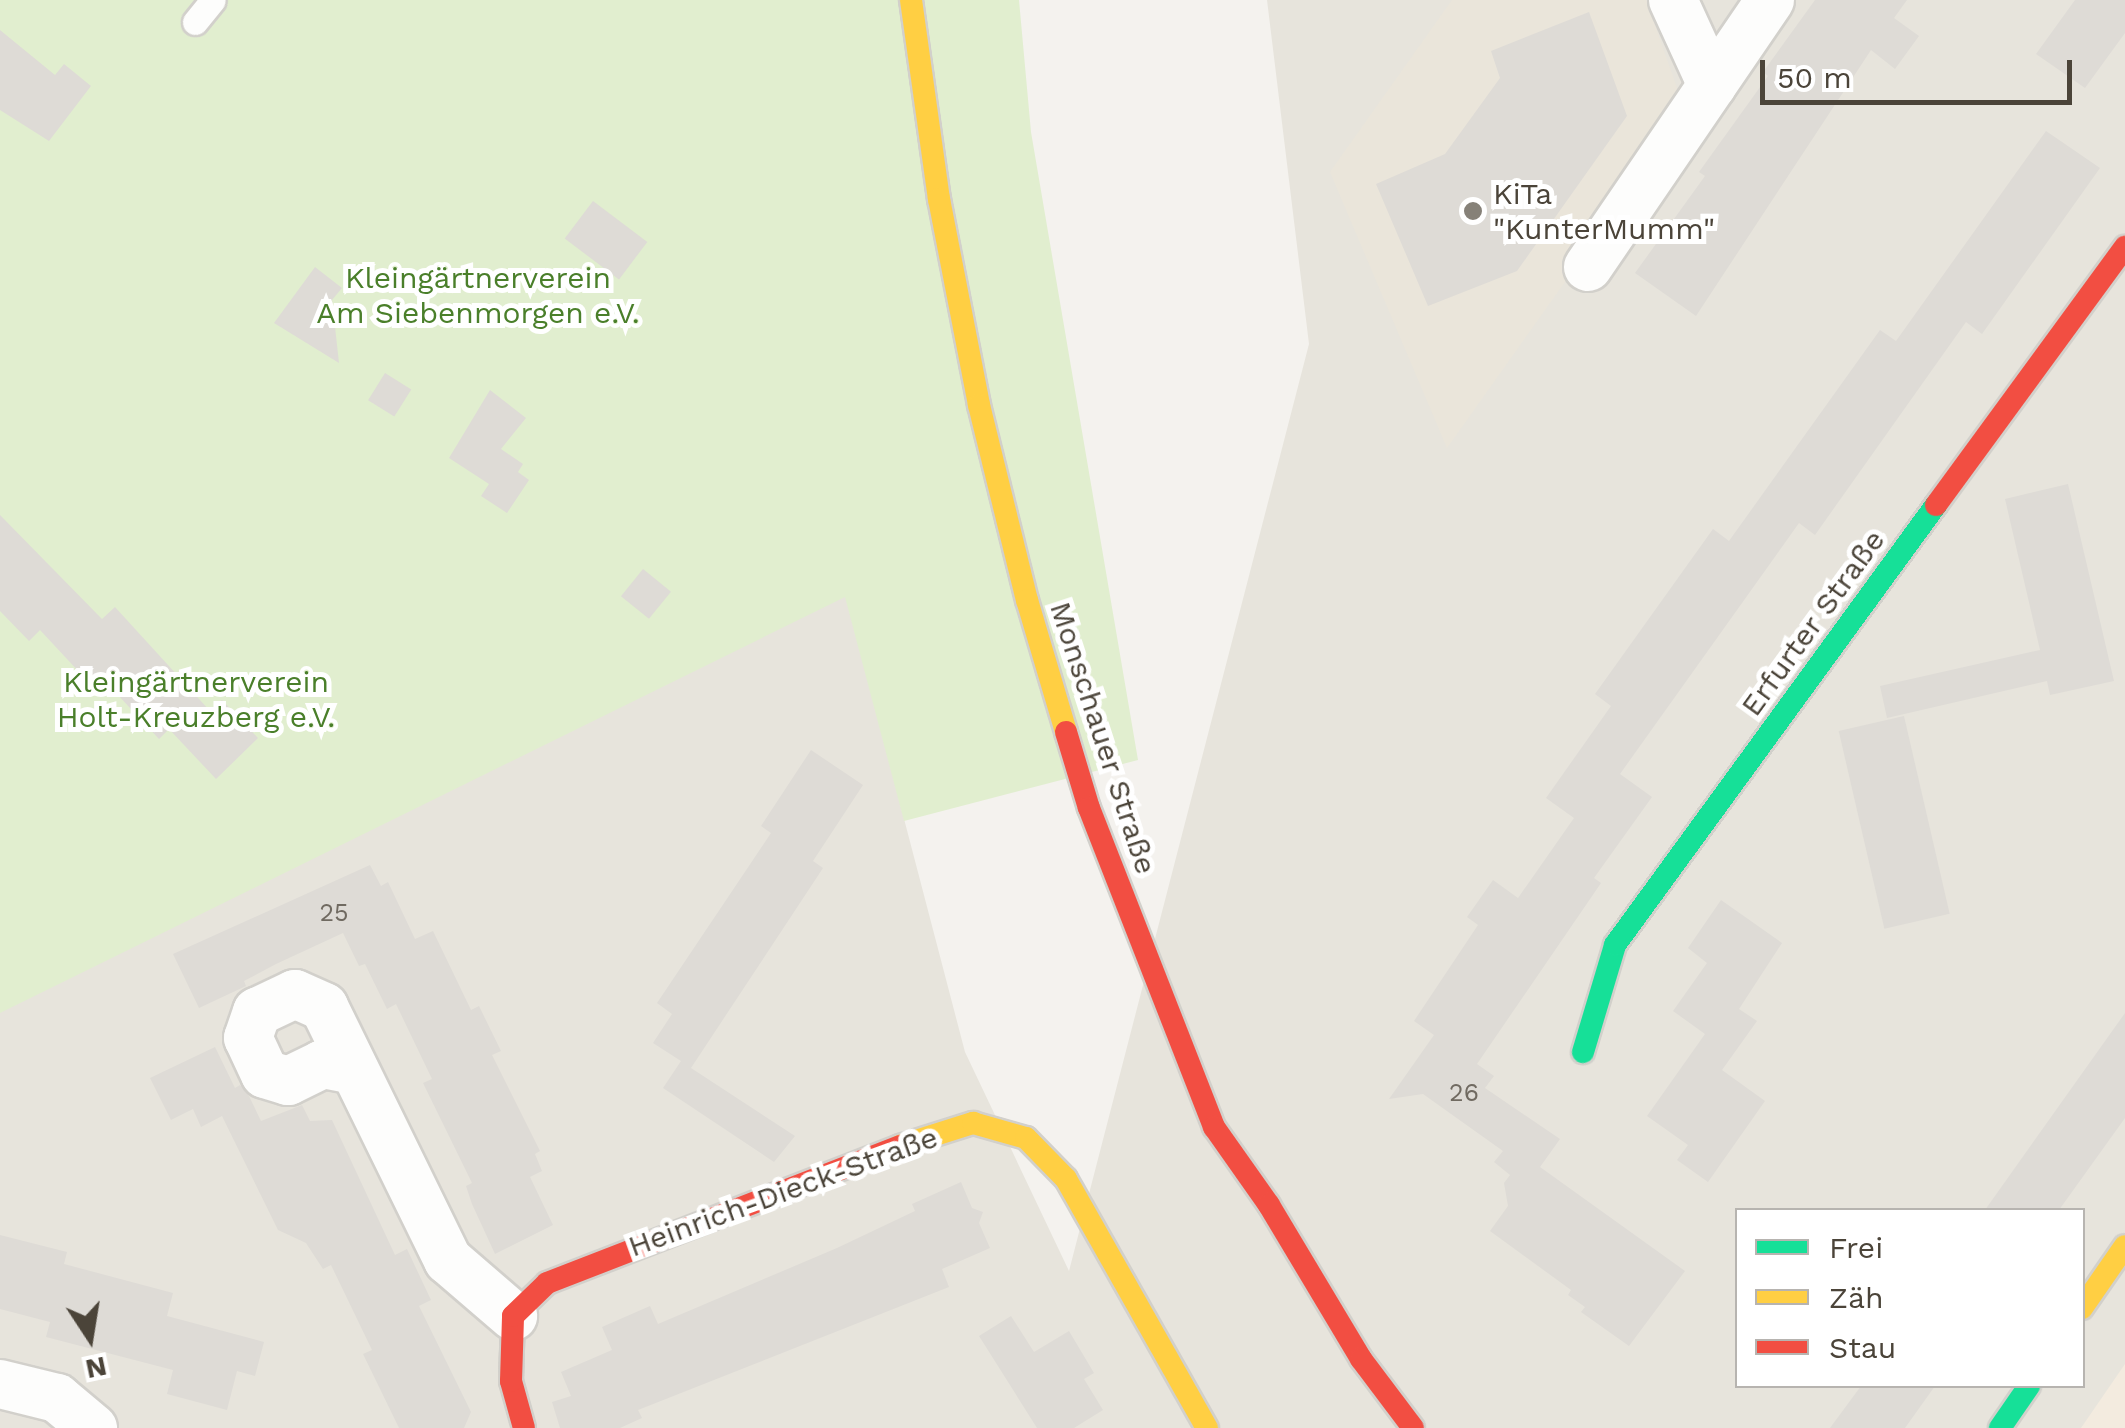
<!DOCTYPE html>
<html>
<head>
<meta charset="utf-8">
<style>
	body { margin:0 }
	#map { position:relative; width:2125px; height:1428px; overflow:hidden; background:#f4f2ee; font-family:"Work Sans",sans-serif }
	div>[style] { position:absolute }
	.residential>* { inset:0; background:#e7e4dc }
	.commercial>* { inset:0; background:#f3ebdf }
	.education>* { inset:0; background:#eae5da }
	.green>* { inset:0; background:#e1eecf }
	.building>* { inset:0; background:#dedbd6; transform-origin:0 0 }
	.roads { filter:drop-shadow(2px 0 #d2d0cb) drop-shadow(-2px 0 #d2d0cb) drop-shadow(0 2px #d2d0cb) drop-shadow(0 -2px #d2d0cb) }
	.lane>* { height:25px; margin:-12.5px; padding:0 12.5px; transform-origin:12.5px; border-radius:12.5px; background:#fdfdfc }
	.street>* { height:48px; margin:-24px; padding:0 24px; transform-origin:24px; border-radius:24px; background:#fdfdfc }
	.fast>* { height:22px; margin:-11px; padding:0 11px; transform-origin:11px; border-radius:11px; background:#16e098 }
	.slow>* { height:22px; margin:-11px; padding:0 11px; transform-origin:11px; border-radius:11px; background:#ffcf43 }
	.jam>* { height:22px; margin:-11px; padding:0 11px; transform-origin:11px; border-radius:11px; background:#f24e42 }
	.dots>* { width:28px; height:28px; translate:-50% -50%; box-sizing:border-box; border:5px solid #fff; border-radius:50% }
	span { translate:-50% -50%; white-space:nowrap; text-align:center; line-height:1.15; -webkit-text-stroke:10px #fff; paint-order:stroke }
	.number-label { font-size:25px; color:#706a61 }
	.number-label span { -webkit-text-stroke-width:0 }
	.poi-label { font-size:30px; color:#4b4439 }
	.left { translate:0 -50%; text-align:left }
	.park-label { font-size:30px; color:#4a7f2a }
	.street-label { font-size:30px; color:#4b4439 }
	.legend { position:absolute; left:1735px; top:1208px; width:350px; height:180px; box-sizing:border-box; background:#fff; border:2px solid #b7b4b0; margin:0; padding:12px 18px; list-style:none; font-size:30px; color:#4b4439 }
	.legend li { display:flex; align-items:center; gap:20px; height:50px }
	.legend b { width:50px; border:2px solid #b7b4b0 }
	.north { position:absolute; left:40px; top:1288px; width:100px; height:100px; -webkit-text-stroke:8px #fff; paint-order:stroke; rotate:168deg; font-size:28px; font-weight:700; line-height:40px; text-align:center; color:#4b4439 }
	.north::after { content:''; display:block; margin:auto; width:35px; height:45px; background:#4b4439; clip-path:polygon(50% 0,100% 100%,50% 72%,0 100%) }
	.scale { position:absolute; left:1760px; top:60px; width:312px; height:45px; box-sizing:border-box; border:5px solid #4b4439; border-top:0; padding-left:12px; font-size:30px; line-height:35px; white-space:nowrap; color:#4b4439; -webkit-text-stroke:8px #fff; paint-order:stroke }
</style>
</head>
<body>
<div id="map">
	<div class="residential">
		<div style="clip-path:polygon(evenodd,0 0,846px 597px,965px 1052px,1069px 1271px,1309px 344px,1267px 0,2125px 0,2125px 1428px,0 1428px,0 0,1738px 1210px,2082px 1210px,2082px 1386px,1738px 1386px,1738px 1210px)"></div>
	</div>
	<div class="commercial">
		<div style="clip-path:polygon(2125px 1364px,2125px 1428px,2081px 1428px)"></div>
	</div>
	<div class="education">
		<div style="clip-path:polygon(1452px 0,1646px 0,1682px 102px,1571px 249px,1572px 272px,1447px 448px,1330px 172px)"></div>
	</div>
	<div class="green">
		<div style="clip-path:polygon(0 0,1019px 0,1031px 132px,1138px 760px,904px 821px,845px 597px,0 1013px)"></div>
	</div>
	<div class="building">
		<div style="clip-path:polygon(1815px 0,1907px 0,1894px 18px,1919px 36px,1895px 69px,1871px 50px,1696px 316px,1635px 273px,1705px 176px,1699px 172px,1768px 76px,1763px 72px)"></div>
		<div style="clip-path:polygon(2075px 0,2125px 0,2125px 33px,2085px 88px,2036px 54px)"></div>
		<div style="clip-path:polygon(1589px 12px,1627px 116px,1517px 271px,1428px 306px,1376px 184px,1445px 154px,1500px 78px,1491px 51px)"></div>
		<div style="clip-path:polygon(0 30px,55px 75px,64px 64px,91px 86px,49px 141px,0 110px)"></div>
		<div style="clip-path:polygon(2046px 131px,2100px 168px,1982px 334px,1966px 322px,1815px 535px,1799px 523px,1620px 774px,1652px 797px,1594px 878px,1601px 883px,1477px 1064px,1494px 1076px,1485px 1088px,1560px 1139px,1540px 1167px,1685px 1271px,1629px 1346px,1581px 1312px,1585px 1307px,1568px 1295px,1571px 1290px,1490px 1231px,1508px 1206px,1504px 1183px,1510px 1175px,1494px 1162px,1503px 1151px,1423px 1094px,1389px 1099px,1434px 1035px,1414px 1021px,1478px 925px,1467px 917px,1493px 880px,1518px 898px,1574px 818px,1546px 798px,1611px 706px,1595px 694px,1713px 529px,1729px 541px,1880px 330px,1896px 341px)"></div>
		<div style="left:593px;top:201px;width:68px;height:47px;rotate:37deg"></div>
		<div style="clip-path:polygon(315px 267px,342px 288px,332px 300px,339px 363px,274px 323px)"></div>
		<div style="left:385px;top:373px;width:31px;height:32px;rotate:32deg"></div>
		<div style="clip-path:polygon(490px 390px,526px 418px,501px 449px,523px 464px,518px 472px,529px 480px,507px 513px,481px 496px,489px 484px,449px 458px)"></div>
		<div style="clip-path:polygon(2068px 484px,2114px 681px,2050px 695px,2047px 681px,1887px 718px,1880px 686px,2040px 650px,2005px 499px)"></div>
		<div style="clip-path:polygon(0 515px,102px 619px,115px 607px,210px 711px,222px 700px,258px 738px,216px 779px,169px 729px,159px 739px,103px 679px,94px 688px,40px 630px,29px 641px,0 611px)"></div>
		<div style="left:643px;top:569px;width:36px;height:35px;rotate:39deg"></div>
		<div style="left:1904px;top:716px;width:203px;height:67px;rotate:77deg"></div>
		<div style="clip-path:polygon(811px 750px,863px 785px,813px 861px,823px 868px,691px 1068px,795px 1136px,774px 1162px,663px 1088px,681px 1061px,653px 1043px,672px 1014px,657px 1003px,771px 833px,761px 826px)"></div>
		<div style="clip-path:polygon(370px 865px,381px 886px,388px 882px,415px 939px,433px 931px,471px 1010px,479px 1006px,501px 1051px,492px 1055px,540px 1151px,535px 1154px,542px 1171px,530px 1177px,553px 1225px,495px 1254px,472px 1204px,466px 1186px,472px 1183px,423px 1083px,432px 1079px,396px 1004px,387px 1009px,365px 964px,359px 966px,343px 933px,276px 964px,244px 981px,246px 986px,199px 1008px,173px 954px)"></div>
		<div style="clip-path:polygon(1721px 900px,1782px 943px,1739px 1009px,1757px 1021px,1722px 1070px,1765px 1101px,1708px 1182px,1677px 1160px,1688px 1145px,1647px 1116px,1705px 1034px,1673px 1011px,1707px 963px,1688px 948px)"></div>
		<div style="clip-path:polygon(2125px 1013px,2125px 1118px,2059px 1210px,1985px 1210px)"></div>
		<div style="clip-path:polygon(215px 1047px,235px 1088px,240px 1085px,249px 1096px,261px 1121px,302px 1105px,310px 1121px,332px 1120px,395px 1255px,407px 1249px,431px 1300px,419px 1306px,471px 1412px,464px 1428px,399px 1428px,363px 1354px,372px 1350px,331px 1265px,323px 1269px,306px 1243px,278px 1230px,222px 1116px,201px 1127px,193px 1109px,171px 1120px,150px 1078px)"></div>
		<div style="clip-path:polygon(961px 1182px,972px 1208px,983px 1212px,979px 1223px,990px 1248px,942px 1269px,949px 1287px,638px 1410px,642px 1418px,620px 1428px,560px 1428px,552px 1402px,571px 1396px,561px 1372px,612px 1350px,602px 1327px,650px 1306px,658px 1324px,837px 1248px,915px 1211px,912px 1204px)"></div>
		<div style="clip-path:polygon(0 1235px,67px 1252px,64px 1264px,173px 1293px,167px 1316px,264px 1342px,255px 1376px,237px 1371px,227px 1410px,167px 1394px,173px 1370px,46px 1337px,50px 1322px,0 1309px)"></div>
		<div style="clip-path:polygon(1011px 1316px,1034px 1352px,1069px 1331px,1094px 1373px,1084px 1379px,1103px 1410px,1074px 1428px,1037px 1428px,979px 1336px)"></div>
		<div style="clip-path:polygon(1861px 1386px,1935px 1386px,1905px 1428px,1830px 1428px)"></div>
	</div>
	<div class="roads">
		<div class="lane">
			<div style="left:195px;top:22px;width:28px;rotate:-51deg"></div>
		</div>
		<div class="street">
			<div style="left:1673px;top:0;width:94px;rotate:65.4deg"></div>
			<div style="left:1588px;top:267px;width:323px;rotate:-55.7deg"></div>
			<div style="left:354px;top:1070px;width:32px;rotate:-169deg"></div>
			<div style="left:323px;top:1064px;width:39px;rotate:154deg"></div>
			<div style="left:288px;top:1081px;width:24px;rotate:-163deg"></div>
			<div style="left:265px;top:1074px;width:40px;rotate:-115deg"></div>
			<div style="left:248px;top:1038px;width:28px;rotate:-71deg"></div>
			<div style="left:257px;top:1012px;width:42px;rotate:-25.3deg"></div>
			<div style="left:295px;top:994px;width:32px;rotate:24deg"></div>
			<div style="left:324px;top:1007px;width:282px;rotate:63.9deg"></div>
			<div style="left:448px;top:1260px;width:86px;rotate:40.7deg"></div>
			<div style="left:0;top:1384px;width:59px;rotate:13.8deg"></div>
			<div style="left:57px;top:1398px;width:47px;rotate:39.8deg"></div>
		</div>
		<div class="fast">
			<div style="left:1583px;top:1052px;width:112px;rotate:-73.3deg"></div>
			<div style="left:1615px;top:945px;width:545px;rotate:-53.89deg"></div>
			<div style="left:2000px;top:1428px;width:51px;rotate:-55.4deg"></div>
		</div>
		<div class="slow">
			<div style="left:911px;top:0;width:201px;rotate:82deg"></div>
			<div style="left:939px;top:199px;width:210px;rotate:79deg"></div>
			<div style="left:979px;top:405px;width:201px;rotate:76.2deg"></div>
			<div style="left:1027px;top:600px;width:138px;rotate:73.5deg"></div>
			<div style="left:900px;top:1146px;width:77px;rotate:-17.5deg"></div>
			<div style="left:973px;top:1123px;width:55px;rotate:15.8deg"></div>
			<div style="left:1026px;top:1138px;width:57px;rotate:45.7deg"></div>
			<div style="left:1066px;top:1179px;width:286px;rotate:60.5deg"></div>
			<div style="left:2082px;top:1308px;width:75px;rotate:-55.3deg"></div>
		</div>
		<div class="jam">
			<div style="left:1936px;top:505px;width:320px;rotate:-53.8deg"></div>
			<div style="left:1066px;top:732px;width:79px;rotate:73.2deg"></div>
			<div style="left:1089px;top:808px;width:343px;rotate:68.6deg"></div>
			<div style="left:1214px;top:1127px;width:95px;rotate:54.8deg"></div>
			<div style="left:1269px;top:1205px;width:179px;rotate:59.1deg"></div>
			<div style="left:1361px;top:1359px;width:86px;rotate:53deg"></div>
			<div style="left:524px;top:1428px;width:49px;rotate:-105.5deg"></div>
			<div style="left:511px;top:1381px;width:65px;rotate:-88.2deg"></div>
			<div style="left:513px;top:1316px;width:47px;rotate:-44.1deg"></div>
			<div style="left:547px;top:1283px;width:379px;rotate:-21.2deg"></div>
		</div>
	</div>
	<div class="dots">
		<div style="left:1473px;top:211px;background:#868178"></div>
	</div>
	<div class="number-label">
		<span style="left:334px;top:913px">25</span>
		<span style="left:1464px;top:1093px">26</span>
	</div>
	<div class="poi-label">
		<span class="left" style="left:1493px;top:211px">KiTa<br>"KunterMumm"</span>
	</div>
	<div class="park-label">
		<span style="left:478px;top:295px">Kleingärtnerverein<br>Am Siebenmorgen e.V.</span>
		<span style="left:196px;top:699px">Kleingärtnerverein<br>Holt-Kreuzberg e.V.</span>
	</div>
	<div class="street-label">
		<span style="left:1813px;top:623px;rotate:-54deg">Erfurter Straße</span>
		<span style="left:1103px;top:738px;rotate:72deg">Monschauer Straße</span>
		<span style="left:783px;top:1192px;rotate:-20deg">Heinrich-Dieck-Straße</span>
	</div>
	<ul class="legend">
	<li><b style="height:12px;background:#16e098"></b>Frei</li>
	<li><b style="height:12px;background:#ffcf43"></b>Zäh</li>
	<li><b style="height:12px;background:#f24e42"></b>Stau</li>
	</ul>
	<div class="north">N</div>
	<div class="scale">50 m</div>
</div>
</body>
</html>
